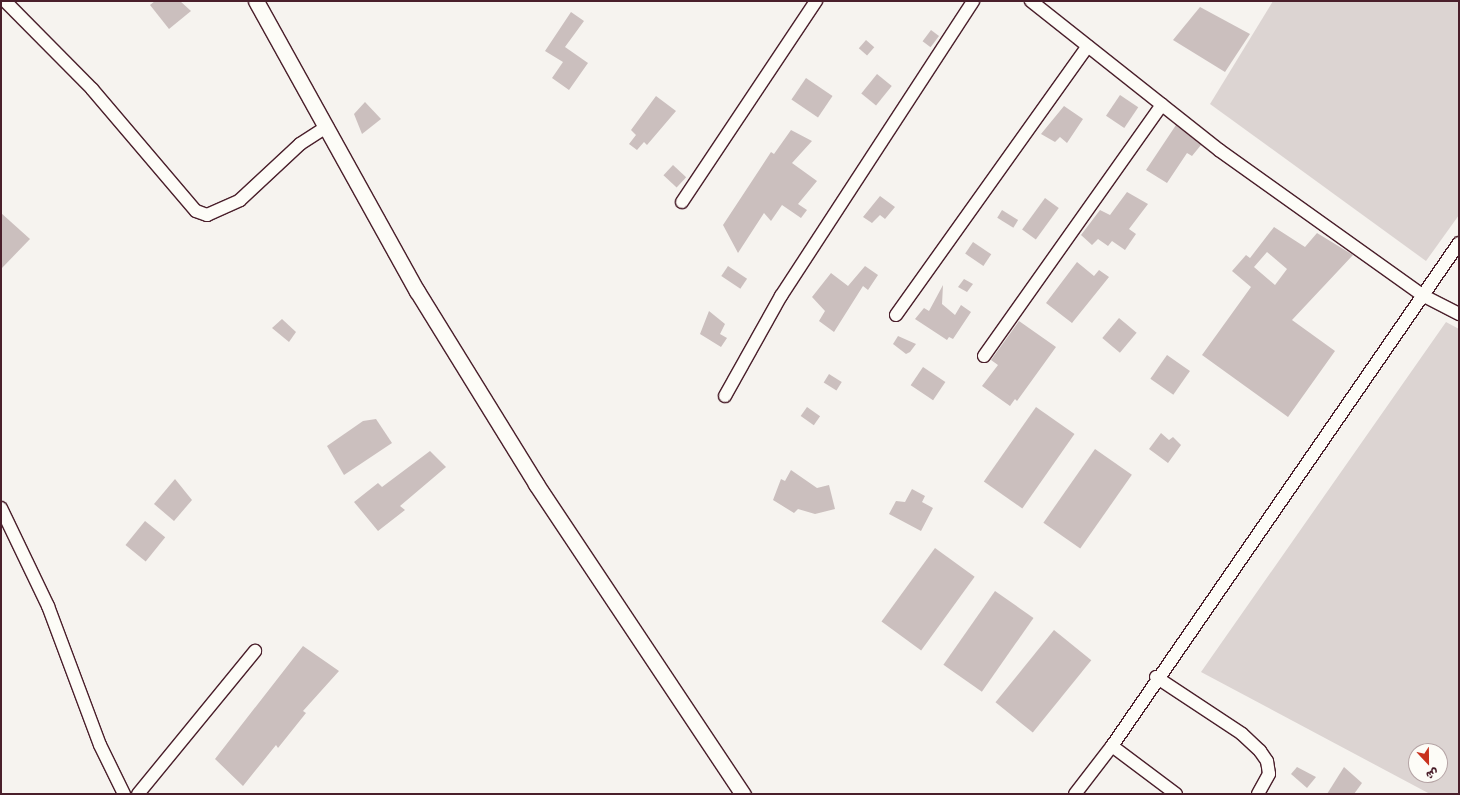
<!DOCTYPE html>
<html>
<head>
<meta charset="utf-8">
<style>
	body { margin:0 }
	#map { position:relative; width:1460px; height:795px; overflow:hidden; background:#f6f3ef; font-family:Pangolin,"Playpen Sans Arabic",sans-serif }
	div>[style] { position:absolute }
	.green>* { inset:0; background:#dcd4d2 }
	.building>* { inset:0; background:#cbbfbe; transform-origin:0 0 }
	.roads { filter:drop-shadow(1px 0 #4a1f2b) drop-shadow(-1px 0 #4a1f2b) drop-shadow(0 1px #4a1f2b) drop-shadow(0 -1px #4a1f2b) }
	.minor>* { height:12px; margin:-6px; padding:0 6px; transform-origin:6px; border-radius:6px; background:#fdfcf7 }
	.tertiary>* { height:15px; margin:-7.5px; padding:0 7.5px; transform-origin:7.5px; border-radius:7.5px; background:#fdfcf7 }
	span { translate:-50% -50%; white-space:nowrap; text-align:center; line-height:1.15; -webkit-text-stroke:3px #fdfcf7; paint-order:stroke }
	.frame { position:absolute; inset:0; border:2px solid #4a1f2b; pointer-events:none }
	.north { position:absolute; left:1408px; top:743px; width:40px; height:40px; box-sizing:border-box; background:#fdfcf7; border:1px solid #b5a4a5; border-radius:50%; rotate:158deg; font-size:11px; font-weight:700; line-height:16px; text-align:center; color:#4a1f2b }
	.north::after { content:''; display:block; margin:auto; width:14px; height:18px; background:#c8321e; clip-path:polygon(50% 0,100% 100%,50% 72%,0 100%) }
</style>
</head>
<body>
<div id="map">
	<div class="green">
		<div style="clip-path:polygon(1273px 1px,1459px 1px,1459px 215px,1426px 261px,1210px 104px)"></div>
		<div style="clip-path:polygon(evenodd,1446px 322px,1459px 329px,1459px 794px,1430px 794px,1201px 672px,1446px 322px,1416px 751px,1440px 751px,1440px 775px,1416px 775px,1416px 751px)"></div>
	</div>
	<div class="building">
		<div style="clip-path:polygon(155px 1px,180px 1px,191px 11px,169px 29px,150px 5px)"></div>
		<div style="clip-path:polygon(1200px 7px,1250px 34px,1225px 72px,1173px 40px)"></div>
		<div style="clip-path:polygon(571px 12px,584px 21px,565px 47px,588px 63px,569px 90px,552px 78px,563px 62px,545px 51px)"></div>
		<div style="left:931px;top:30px;width:10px;height:14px;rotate:37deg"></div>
		<div style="left:866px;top:40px;width:11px;height:11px;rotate:41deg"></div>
		<div style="left:877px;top:74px;width:19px;height:25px;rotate:39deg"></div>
		<div style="left:806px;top:78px;width:32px;height:26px;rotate:34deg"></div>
		<div style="left:1120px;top:95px;width:22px;height:25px;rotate:34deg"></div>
		<div style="clip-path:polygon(656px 96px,676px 111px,647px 145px,644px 142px,637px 150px,629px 144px,636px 135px,631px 130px)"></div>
		<div style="clip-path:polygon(365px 102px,381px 119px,362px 134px,354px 114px)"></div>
		<div style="clip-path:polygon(1064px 106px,1083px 119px,1067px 143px,1060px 137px,1055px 142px,1041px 134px)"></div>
		<div style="clip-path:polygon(1176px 125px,1201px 145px,1192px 156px,1187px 153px,1167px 183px,1146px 170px)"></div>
		<div style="clip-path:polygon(791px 130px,812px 141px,792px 163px,817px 181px,798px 204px,807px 210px,801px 218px,782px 205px,771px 221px,764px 213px,738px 253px,723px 225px,771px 152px,774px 154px)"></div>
		<div style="left:673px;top:165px;width:18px;height:14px;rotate:43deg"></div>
		<div style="clip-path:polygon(1127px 192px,1148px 204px,1129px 229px,1136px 234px,1125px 250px,1112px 241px,1108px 246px,1098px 239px,1092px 245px,1081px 235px,1100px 210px,1110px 215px)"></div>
		<div style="clip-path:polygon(880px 196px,895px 207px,885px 219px,880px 215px,872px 223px,863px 217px)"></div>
		<div style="left:1045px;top:198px;width:17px;height:39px;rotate:36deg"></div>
		<div style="left:1002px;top:210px;width:19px;height:9px;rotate:32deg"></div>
		<div style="clip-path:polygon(1px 213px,30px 239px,1px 269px)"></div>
		<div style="clip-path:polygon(evenodd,1274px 227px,1305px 247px,1317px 233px,1353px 255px,1292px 320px,1335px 351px,1288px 417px,1202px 355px,1251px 287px,1232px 271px,1246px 255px,1250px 258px,1274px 227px,1267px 252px,1287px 269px,1275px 285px,1254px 267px,1267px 252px)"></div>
		<div style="left:973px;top:242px;width:22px;height:14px;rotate:34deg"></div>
		<div style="clip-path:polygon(1077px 262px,1094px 276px,1099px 270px,1109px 277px,1072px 323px,1046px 303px)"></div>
		<div style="left:728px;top:266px;width:23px;height:12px;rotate:34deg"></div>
		<div style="clip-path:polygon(865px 266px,878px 275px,868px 290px,863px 286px,834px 332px,819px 321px,825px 311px,812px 297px,831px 273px,848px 286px)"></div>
		<div style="clip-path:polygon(964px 279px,973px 284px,967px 292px,958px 287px)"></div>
		<div style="clip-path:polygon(943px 285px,942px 304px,955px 315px,961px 305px,971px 312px,953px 339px,949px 337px,947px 340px,915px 319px,924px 308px,929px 311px)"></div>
		<div style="clip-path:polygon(709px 311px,725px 324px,720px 334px,727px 338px,721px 347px,700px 334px)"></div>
		<div style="left:1119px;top:318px;width:23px;height:26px;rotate:40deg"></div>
		<div style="clip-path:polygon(282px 319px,296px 332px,289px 342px,272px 328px)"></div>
		<div style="clip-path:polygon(1019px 321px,1056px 347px,1017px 401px,1015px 399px,1010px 406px,982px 386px,998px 365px,991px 360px)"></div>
		<div style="clip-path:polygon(898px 336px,916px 344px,910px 352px,906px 354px,893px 344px)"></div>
		<div style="left:1167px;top:355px;width:28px;height:29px;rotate:35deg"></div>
		<div style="left:923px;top:367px;width:27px;height:22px;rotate:34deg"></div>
		<div style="left:829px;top:374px;width:15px;height:10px;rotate:32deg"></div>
		<div style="left:807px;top:407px;width:16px;height:11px;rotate:35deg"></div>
		<div style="left:1036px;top:407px;width:47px;height:91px;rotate:35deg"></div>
		<div style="clip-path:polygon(376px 419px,392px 443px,344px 475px,327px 446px,363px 421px)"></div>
		<div style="clip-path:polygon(1161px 433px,1169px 440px,1173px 437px,1181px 445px,1168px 463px,1149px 449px)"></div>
		<div style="left:1095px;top:449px;width:45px;height:90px;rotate:35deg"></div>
		<div style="clip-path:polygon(430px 451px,446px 467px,400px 506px,405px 510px,378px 531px,354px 502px,378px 483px,382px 487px)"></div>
		<div style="clip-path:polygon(791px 470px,817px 488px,829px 485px,835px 509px,815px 514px,798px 509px,794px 513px,773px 500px,781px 479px,785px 481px)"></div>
		<div style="clip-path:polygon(175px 479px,192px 500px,174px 521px,154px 504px)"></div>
		<div style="clip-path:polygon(912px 489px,925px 496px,922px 502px,933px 508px,921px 531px,889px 514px,896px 501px,905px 502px)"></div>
		<div style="left:145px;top:521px;width:26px;height:31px;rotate:39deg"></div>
		<div style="left:935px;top:548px;width:49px;height:91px;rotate:36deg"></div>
		<div style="left:995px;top:591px;width:47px;height:90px;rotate:35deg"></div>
		<div style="left:1054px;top:630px;width:48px;height:93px;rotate:39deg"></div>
		<div style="clip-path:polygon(303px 646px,339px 671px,303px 711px,306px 713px,278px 748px,276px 745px,243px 786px,215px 759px)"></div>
		<div style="clip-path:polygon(1297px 767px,1316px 777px,1307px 788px,1291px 774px)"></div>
		<div style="clip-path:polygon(1344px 767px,1362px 783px,1354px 794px,1327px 794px)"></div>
	</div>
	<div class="roads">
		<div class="minor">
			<div style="left:5px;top:1px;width:124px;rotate:45.3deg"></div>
			<div style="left:92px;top:89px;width:160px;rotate:49.6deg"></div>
			<div style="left:196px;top:211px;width:12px;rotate:20deg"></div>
			<div style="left:207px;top:215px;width:36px;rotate:-24deg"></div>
			<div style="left:240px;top:200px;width:82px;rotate:-43deg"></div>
			<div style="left:300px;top:144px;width:30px;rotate:-33deg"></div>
			<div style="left:1031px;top:1px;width:240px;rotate:38.4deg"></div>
			<div style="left:1219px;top:150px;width:249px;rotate:35.5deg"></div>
			<div style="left:1422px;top:295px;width:42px;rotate:27.2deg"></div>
			<div style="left:682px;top:202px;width:242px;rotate:-56.3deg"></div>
			<div style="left:896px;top:315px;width:330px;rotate:-54.5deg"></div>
			<div style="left:984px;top:356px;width:308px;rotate:-54.7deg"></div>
			<div style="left:725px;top:396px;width:115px;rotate:-60.8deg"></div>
			<div style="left:781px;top:296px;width:352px;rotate:-56.9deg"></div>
			<div style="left:1px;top:508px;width:109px;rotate:64.4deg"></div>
			<div style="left:48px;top:606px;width:148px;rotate:69.5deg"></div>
			<div style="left:100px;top:745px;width:55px;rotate:63.9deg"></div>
			<div style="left:1156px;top:677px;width:103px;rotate:33.5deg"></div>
			<div style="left:1242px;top:734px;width:25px;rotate:43deg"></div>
			<div style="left:1260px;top:751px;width:12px;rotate:55deg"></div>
			<div style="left:1267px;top:761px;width:13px;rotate:81deg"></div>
			<div style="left:1269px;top:774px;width:23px;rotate:119deg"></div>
			<div style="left:1112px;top:746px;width:80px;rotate:36.9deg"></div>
			<div style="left:138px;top:794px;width:185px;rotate:-50.7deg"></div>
			<div style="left:1075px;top:794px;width:61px;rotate:-52.4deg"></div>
			<div style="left:1112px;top:746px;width:611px;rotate:-55.4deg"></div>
		</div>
		<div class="tertiary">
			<div style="left:256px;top:1px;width:332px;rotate:61deg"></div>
			<div style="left:417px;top:291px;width:227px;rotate:58.3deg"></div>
			<div style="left:536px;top:484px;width:373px;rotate:56.3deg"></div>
		</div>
	</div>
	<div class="frame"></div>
	<div class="north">ش</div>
</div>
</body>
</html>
